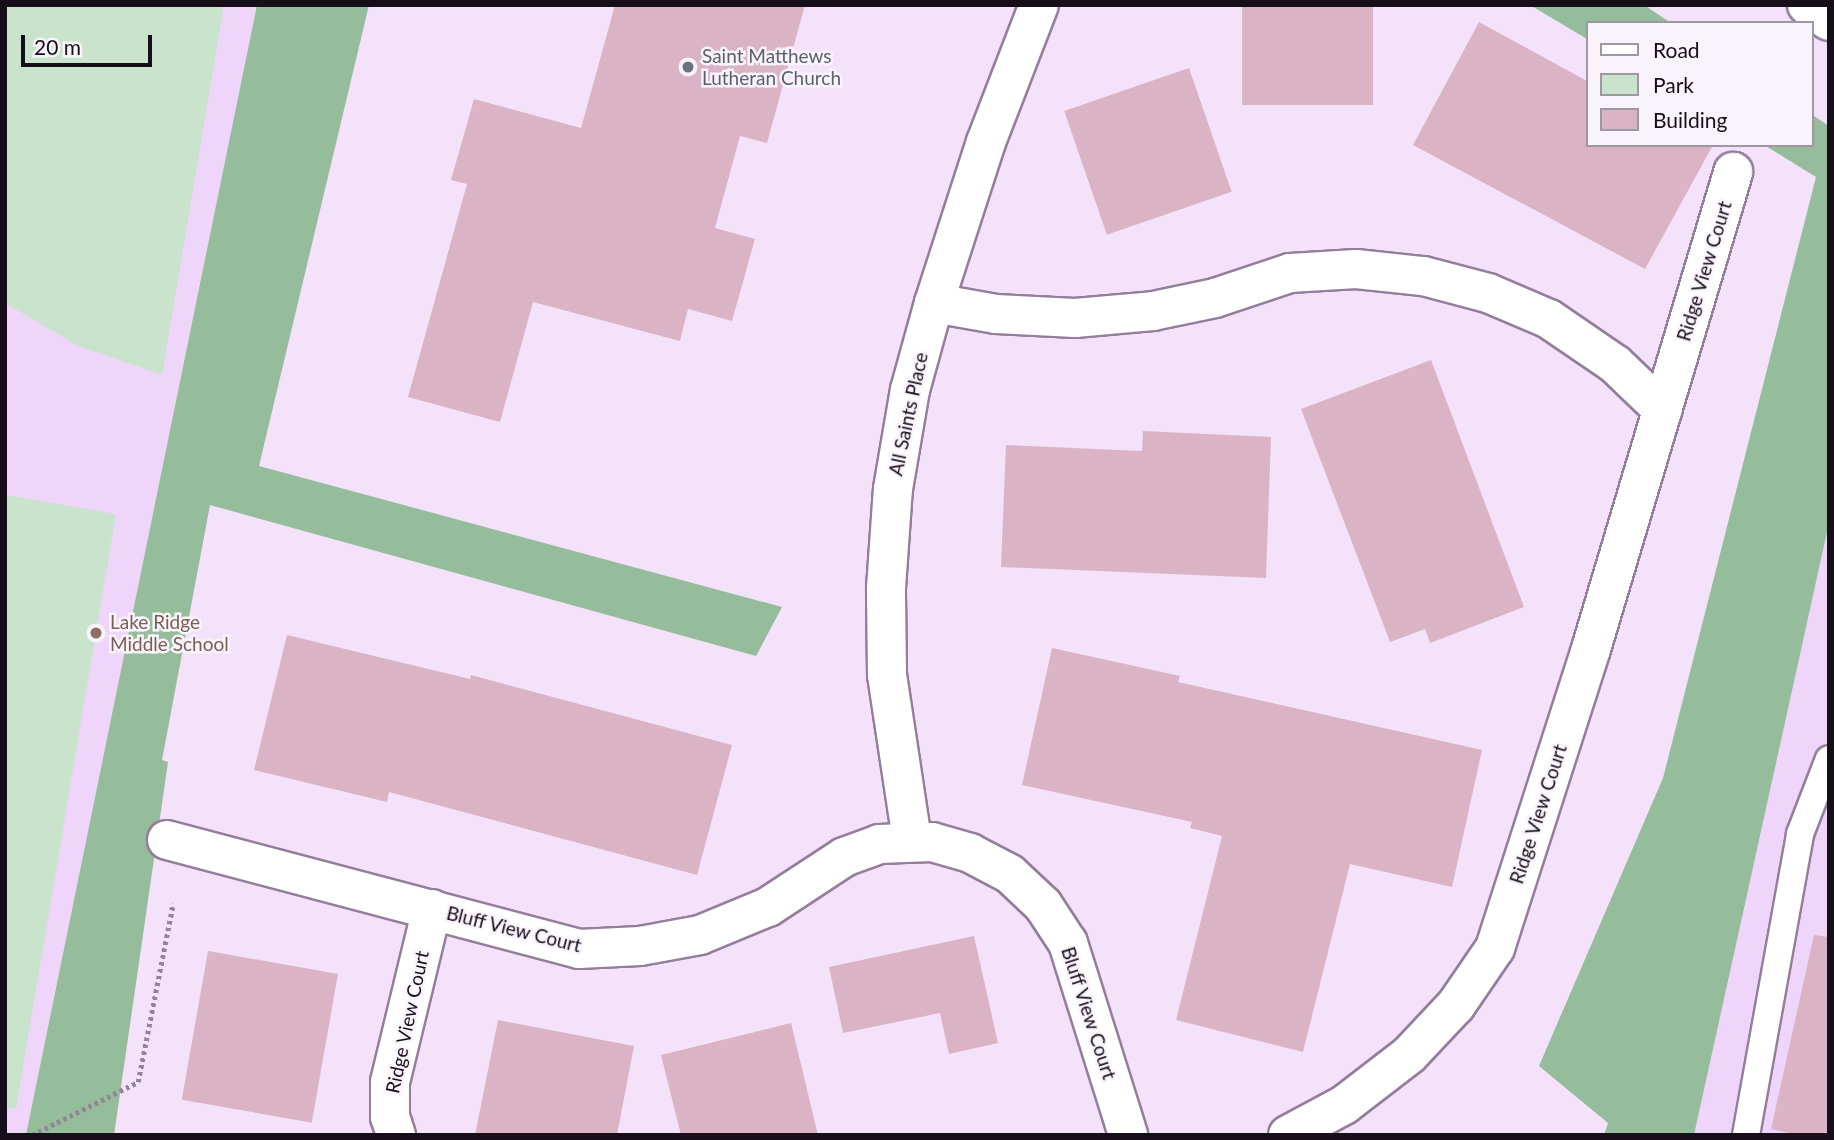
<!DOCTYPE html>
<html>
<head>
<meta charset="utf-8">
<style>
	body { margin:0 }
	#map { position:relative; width:1834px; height:1140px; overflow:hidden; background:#f4e2fb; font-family:Lato,sans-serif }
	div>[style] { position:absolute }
	.built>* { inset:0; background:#f0d5fb }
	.green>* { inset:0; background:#c9e3cd }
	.forest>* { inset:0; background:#95bd9b }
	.building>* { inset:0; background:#dab4c4; transform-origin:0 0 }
	.path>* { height:4.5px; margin-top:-2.25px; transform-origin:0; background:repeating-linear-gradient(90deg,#938598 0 3.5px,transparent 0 7px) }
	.roads { filter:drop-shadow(2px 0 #937e9b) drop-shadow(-2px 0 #937e9b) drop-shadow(0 2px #937e9b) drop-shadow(0 -2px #937e9b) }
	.lane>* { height:26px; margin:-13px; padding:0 13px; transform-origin:13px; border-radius:13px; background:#fff }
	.street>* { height:38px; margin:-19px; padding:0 19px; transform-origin:19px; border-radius:19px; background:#fff }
	.primary>* { height:38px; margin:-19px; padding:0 19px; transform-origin:19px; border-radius:19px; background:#fff }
	.dots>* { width:19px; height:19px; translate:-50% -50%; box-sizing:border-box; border:4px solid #f9f4fb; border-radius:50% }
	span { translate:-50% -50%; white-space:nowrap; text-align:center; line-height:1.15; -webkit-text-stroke:5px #f9f4fb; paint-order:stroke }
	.worship-label { font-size:19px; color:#5b616d }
	.left { translate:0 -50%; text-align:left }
	.street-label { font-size:19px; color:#160e19 }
	.education-label { font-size:19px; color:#785e54 }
	.frame { position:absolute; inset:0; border:7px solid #160e19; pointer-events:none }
	.legend { position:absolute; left:1586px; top:21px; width:228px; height:126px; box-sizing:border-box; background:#f9f4fb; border:2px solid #9e98a1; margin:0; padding:9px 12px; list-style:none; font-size:21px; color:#160e19 }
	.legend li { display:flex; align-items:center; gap:14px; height:35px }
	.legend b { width:35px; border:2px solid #9e98a1 }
	.scale { position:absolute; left:21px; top:35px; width:131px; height:32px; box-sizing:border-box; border:4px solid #160e19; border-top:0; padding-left:9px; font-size:21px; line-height:24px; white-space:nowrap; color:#160e19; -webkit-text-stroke:5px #f9f4fb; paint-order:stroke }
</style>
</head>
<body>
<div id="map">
	<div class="built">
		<div style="clip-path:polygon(5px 5px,304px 5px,162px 760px,168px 762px,114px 1135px,5px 1135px)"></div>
		<div style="clip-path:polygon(1829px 523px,1829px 1135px,1694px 1135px)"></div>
	</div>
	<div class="green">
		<div style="clip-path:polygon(5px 5px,224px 5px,162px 375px,78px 346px,5px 303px)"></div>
		<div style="clip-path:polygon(5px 495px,116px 514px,16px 1109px,5px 1107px)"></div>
	</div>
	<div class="forest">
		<div style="clip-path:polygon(257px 5px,369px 5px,259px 466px,782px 607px,756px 656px,210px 505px,162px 760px,168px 762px,114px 1135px,26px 1135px)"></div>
		<div style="clip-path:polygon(1530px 5px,1644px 5px,1671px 23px,1587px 23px,1587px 39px)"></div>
		<div style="clip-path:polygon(1811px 114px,1829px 126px,1829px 523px,1694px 1135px,1604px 1135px,1608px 1123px,1539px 1066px,1663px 778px,1816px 177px,1764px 145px,1811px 145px)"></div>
	</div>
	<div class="building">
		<div style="clip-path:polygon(615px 5px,805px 5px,767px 143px,740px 136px,715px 228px,755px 239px,732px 321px,688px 309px,680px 341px,533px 302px,500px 422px,408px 397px,467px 184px,451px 180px,474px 99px,581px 128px)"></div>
		<div style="left:1242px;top:5px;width:131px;height:100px"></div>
		<div style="clip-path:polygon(1479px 22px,1587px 81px,1587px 145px,1713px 145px,1645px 269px,1413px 145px)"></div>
		<div style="left:1189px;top:68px;width:131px;height:132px;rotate:71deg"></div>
		<div style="clip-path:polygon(1431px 360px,1524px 607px,1430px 643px,1425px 629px,1390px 642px,1301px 409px)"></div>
		<div style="clip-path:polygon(1143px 431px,1271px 437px,1266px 578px,1001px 567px,1006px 445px,1142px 451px)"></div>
		<div style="clip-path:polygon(287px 635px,470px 679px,471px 675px,732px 745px,697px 875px,389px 792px,387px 802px,254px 770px)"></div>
		<div style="clip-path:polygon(1052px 648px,1180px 676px,1178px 682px,1482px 750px,1452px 887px,1350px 864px,1303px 1052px,1176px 1020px,1222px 836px,1190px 828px,1192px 822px,1022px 785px)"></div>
		<div style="clip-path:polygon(1814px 935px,1829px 937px,1829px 1135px,1797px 1135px,1771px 1129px)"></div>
		<div style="clip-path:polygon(974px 936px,998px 1043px,949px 1054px,940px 1013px,843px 1033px,829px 967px)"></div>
		<div style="left:208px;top:951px;width:132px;height:151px;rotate:10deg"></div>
		<div style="clip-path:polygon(498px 1020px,634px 1046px,617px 1135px,475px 1135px)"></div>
		<div style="clip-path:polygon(791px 1023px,818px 1135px,681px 1135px,661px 1055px)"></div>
	</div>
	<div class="path">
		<div style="left:32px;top:1135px;width:119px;rotate:-26.6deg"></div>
		<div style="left:138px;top:1082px;width:182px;rotate:-78.9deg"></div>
	</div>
	<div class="roads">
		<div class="lane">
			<div style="left:1746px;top:1135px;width:306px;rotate:-79.8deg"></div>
			<div style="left:1800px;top:834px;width:80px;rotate:-68.9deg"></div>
		</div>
		<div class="street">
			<div style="left:934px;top:303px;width:63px;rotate:10.1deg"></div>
			<div style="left:996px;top:314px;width:79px;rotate:2.9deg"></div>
			<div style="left:1075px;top:318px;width:78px;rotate:-5.1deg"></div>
			<div style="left:1153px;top:311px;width:63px;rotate:-11.8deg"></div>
			<div style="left:1215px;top:298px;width:79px;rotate:-18.4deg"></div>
			<div style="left:1290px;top:273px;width:66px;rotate:-3.5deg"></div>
			<div style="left:1356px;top:269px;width:67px;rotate:6deg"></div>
			<div style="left:1423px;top:276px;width:67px;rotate:14.7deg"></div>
			<div style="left:1488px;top:293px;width:66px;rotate:23.1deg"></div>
			<div style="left:1549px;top:319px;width:80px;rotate:34.3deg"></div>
			<div style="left:1615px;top:364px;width:66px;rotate:43.8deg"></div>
			<div style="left:167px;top:840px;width:426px;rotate:14.8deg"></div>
			<div style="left:579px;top:949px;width:61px;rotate:-2.8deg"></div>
			<div style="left:640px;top:946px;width:61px;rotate:-10.4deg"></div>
			<div style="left:700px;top:935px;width:74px;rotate:-22.4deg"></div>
			<div style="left:768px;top:907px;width:91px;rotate:-33.3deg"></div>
			<div style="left:844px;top:857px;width:37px;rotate:-20deg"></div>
			<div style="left:879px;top:844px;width:53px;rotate:-2.2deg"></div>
			<div style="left:932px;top:842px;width:40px;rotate:16deg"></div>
			<div style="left:970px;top:853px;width:45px;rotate:27.7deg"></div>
			<div style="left:1010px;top:874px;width:45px;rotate:43.2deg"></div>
			<div style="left:1043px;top:905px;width:45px;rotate:56.7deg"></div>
			<div style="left:1068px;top:943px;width:201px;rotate:72.6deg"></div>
			<div style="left:912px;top:840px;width:167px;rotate:-98.6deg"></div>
			<div style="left:887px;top:675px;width:87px;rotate:-90.7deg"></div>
			<div style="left:886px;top:588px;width:99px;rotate:-86deg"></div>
			<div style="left:893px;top:489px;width:100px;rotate:-80.3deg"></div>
			<div style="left:910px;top:390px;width:90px;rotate:-74.6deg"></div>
			<div style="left:934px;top:303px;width:169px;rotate:-72.1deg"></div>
			<div style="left:986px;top:142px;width:147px;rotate:-68.9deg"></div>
			<div style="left:396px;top:1135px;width:19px;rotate:-108deg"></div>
			<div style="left:390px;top:1117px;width:35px;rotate:-90deg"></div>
			<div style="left:390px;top:1082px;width:178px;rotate:-76.4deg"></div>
			<div style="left:1288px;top:1135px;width:64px;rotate:-28.2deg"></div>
			<div style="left:1344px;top:1105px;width:82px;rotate:-37.6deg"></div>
			<div style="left:1409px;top:1055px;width:69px;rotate:-46.8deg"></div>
			<div style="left:1456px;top:1005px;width:69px;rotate:-55.6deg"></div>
			<div style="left:1495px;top:948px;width:314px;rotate:-72.2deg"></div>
			<div style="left:1591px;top:649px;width:498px;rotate:-73.4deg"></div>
		</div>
		<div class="primary">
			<div style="left:1807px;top:5px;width:27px;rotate:36deg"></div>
		</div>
	</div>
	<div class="dots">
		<div style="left:688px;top:67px;background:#6b7280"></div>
		<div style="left:96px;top:633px;background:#8d6e63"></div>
	</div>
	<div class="worship-label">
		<span class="left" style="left:702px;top:67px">Saint Matthews<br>Lutheran Church</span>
	</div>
	<div class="street-label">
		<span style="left:1704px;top:271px;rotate:-73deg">Ridge View Court</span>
		<span style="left:908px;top:414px;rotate:-78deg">All Saints Place</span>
		<span style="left:1538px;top:814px;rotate:-72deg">Ridge View Court</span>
		<span style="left:514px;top:929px;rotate:14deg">Bluff View Court</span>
		<span style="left:1089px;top:1013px;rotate:72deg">Bluff View Court</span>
		<span style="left:407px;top:1022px;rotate:-78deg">Ridge View Court</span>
	</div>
	<div class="education-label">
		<span class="left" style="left:110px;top:633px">Lake Ridge<br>Middle School</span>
	</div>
	<div class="frame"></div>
	<ul class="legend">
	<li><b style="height:9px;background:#fff"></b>Road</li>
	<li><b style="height:19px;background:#c9e3cd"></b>Park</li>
	<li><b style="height:19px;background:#dab4c4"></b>Building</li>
	</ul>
	<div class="scale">20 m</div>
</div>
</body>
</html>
